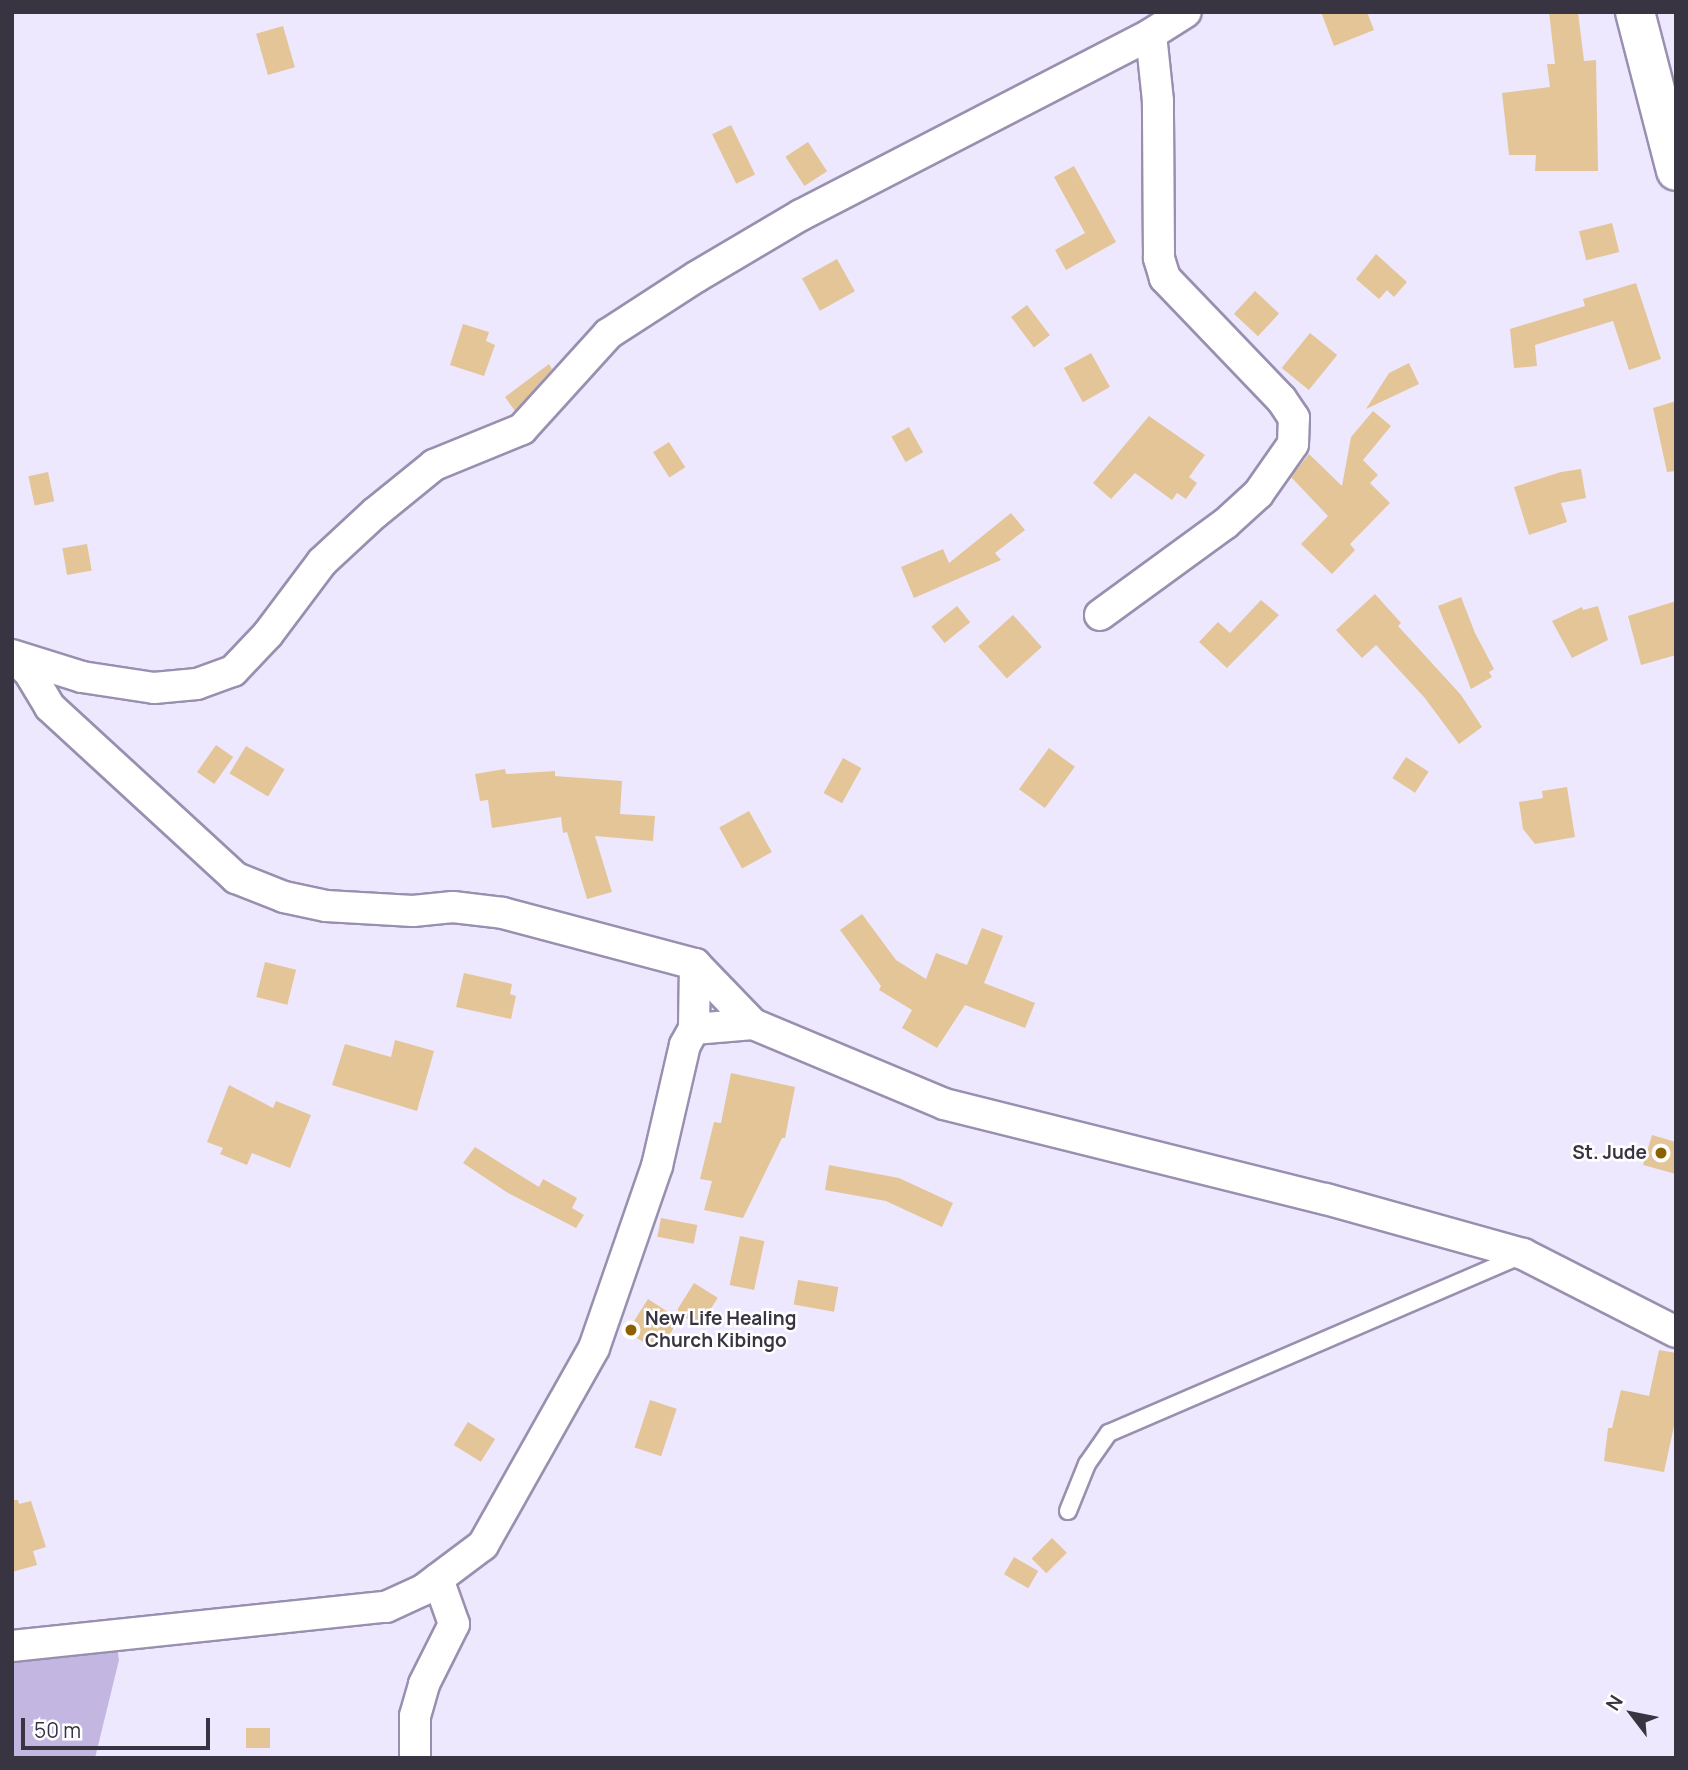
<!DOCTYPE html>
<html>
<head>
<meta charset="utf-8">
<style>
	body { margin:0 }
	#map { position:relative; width:1688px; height:1770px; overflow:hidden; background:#eee8fe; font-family:Manrope,sans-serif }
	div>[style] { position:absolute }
	.green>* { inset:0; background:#c3b7e2 }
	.building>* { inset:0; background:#e3c598; transform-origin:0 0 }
	.roads { filter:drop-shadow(2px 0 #9990b0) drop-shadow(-2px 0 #9990b0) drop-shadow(0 2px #9990b0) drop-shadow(0 -2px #9990b0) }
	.service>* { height:16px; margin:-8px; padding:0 8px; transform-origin:8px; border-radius:8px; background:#fff }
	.minor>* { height:30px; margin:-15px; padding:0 15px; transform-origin:15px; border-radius:15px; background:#fff }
	.secondary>* { height:38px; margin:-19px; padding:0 19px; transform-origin:19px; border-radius:19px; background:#fff }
	.dots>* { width:19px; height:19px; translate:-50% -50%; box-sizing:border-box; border:4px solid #fff; border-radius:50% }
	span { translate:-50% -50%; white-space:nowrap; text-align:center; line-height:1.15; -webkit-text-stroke:5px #fff; paint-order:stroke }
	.poi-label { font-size:19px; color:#383442; font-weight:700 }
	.right { translate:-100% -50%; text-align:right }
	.left { translate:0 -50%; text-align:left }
	.frame { position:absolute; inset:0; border:14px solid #383442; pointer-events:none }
	.north { position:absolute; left:1597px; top:1679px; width:70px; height:70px; -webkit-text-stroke:5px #fff; paint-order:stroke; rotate:302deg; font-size:19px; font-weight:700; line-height:28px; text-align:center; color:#383442 }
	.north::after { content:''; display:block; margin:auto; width:24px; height:32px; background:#383442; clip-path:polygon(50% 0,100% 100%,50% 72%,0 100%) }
	.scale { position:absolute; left:21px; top:1718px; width:189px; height:32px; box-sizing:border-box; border:4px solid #383442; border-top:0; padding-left:9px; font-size:21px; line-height:24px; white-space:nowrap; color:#383442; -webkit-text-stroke:5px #fff; paint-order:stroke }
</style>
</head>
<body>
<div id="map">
	<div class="green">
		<div style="clip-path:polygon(117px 1646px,119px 1660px,95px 1758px,12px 1758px,12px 1658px)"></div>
	</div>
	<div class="building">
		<div style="clip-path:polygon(1321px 12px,1367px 12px,1374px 30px,1334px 46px)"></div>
		<div style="clip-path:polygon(1549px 12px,1578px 12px,1584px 61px,1596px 60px,1598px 171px,1535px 171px,1536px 155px,1509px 155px,1502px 93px,1550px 87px,1547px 64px,1555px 64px)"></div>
		<div style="left:283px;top:26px;width:43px;height:28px;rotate:74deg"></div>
		<div style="left:731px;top:125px;width:55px;height:21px;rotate:64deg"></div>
		<div style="left:808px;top:142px;width:35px;height:27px;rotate:57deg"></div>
		<div style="clip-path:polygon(1074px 166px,1116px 242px,1066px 270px,1055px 250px,1085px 233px,1054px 177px)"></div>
		<div style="left:1612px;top:223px;width:30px;height:34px;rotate:76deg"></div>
		<div style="clip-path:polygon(1376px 254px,1407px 282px,1394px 297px,1387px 290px,1379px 299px,1356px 279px)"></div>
		<div style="left:837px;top:259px;width:37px;height:40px;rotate:61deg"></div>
		<div style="clip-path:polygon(1636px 283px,1661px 359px,1629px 370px,1613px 321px,1535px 345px,1537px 366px,1514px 368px,1510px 329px,1585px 306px,1583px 299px)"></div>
		<div style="left:1255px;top:291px;width:33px;height:31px;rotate:43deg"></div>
		<div style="left:1027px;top:305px;width:38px;height:20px;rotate:53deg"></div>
		<div style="clip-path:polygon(463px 324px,489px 332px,486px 341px,495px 345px,484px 376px,450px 365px)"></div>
		<div style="left:1310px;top:333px;width:35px;height:45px;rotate:39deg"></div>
		<div style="left:1091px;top:353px;width:39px;height:31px;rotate:61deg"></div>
		<div style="clip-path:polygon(1409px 363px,1419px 384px,1366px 409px,1389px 373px)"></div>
		<div style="clip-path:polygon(549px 364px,552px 369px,515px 411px,505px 397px)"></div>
		<div style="clip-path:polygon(1676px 401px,1676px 471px,1667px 472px,1653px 408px)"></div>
		<div style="clip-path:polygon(1373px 411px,1391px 426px,1363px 460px,1378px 475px,1370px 483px,1390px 503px,1350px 544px,1355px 550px,1332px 574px,1301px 544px,1328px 516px,1291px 477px,1309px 454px,1342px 486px,1351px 437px)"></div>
		<div style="clip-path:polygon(1149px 416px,1205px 455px,1189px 477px,1197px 483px,1186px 499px,1177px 493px,1172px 500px,1135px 473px,1111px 499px,1093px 483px)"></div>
		<div style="left:909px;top:427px;width:29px;height:20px;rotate:61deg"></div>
		<div style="left:669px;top:442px;width:30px;height:19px;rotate:57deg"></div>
		<div style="clip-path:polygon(1581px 469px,1586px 498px,1561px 503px,1567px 522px,1529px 535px,1514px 487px,1561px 472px)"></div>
		<div style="left:48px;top:472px;width:30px;height:20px;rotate:78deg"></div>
		<div style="clip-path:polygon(1011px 513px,1025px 530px,995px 553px,1001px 560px,914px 598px,901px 567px,943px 549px,949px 563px)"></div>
		<div style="left:87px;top:544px;width:27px;height:25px;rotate:80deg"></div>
		<div style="clip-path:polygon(1375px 594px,1401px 623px,1398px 626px,1461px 695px,1482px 727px,1459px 744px,1424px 697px,1376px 645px,1362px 658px,1336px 630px)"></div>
		<div style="clip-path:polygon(1461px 597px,1475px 633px,1494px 669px,1489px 672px,1492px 677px,1471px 689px,1438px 606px)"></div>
		<div style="clip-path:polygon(1261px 600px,1279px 615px,1227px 668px,1199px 642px,1218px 622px,1230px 633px)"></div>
		<div style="clip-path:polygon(1676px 601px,1676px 655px,1641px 665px,1628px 616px)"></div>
		<div style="left:957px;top:606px;width:21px;height:33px;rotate:51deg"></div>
		<div style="clip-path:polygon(1598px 606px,1608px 640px,1572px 658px,1552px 621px,1582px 607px,1583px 610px)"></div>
		<div style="left:1013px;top:615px;width:43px;height:47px;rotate:48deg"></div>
		<div style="left:216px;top:745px;width:21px;height:33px;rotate:35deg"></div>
		<div style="left:246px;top:746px;width:45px;height:32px;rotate:31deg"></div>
		<div style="left:1049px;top:748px;width:32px;height:51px;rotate:36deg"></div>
		<div style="left:1406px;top:757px;width:27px;height:25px;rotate:33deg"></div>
		<div style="left:843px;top:758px;width:21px;height:40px;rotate:29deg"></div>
		<div style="clip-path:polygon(505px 769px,506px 774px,555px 771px,555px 776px,622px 781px,620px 814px,655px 816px,653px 841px,595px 836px,612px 892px,587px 899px,567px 832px,563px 833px,561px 817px,492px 828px,488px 800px,480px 801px,475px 774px)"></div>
		<div style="clip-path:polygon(1567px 787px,1575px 837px,1535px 844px,1523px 829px,1519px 802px,1543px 798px,1542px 791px)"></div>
		<div style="left:749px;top:811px;width:47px;height:34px;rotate:61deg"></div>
		<div style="clip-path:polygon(862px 914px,896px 960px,926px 979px,936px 953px,967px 965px,982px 928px,1003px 936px,984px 983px,1035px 1003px,1025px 1028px,965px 1005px,937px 1048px,902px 1028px,912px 1010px,879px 990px,881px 986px,840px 930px)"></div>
		<div style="left:265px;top:962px;width:32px;height:36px;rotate:14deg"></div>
		<div style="clip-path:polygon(464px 973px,512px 984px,510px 994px,516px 996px,511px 1019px,456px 1007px)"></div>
		<div style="clip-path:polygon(395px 1040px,434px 1051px,417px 1111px,332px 1085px,345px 1044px,391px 1057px)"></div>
		<div style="clip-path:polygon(731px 1073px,795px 1087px,785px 1138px,782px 1138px,743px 1218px,704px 1210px,712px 1181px,700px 1179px,714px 1122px,721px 1123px)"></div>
		<div style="clip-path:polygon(229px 1085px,273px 1108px,276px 1101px,311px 1115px,290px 1168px,252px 1153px,247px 1165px,220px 1154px,223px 1148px,207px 1142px)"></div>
		<div style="clip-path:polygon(1652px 1135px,1676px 1142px,1676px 1174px,1643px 1165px)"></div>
		<div style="clip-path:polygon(475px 1147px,539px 1187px,543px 1179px,577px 1198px,572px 1208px,584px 1215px,576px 1228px,508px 1193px,463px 1163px)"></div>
		<div style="clip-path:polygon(829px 1165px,899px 1178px,953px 1203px,942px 1227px,886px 1201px,825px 1190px)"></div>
		<div style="left:661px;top:1218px;width:37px;height:19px;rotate:11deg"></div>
		<div style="left:740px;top:1236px;width:25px;height:50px;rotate:12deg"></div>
		<div style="left:798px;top:1280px;width:41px;height:25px;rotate:10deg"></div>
		<div style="left:694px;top:1283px;width:28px;height:34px;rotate:32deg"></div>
		<div style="clip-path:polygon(648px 1299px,679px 1319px,664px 1344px,658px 1341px,653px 1348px,627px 1332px)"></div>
		<div style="clip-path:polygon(1659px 1350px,1676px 1353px,1676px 1417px,1664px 1472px,1604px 1461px,1608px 1428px,1612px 1428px,1621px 1390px,1649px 1396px)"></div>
		<div style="left:650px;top:1400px;width:28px;height:50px;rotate:18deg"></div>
		<div style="left:468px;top:1422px;width:32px;height:27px;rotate:32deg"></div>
		<div style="clip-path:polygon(12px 1500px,18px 1500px,19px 1504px,31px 1501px,46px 1547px,33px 1551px,37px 1565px,12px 1572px)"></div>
		<div style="left:1052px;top:1538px;width:21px;height:29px;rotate:45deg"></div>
		<div style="left:1014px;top:1557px;width:28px;height:20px;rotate:30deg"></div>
		<div style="left:246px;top:1728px;width:24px;height:20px"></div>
	</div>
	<div class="roads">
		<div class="service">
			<div style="left:1068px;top:1511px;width:51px;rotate:-68deg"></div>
			<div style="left:1087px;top:1464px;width:38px;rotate:-55deg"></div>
			<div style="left:1109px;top:1433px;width:447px;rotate:-23.3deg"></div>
		</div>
		<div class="minor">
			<div style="left:1100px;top:615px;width:155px;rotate:-36.1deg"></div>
			<div style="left:1225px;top:524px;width:45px;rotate:-42.3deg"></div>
			<div style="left:1258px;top:494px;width:61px;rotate:-55deg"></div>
			<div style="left:1293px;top:444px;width:26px;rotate:-88deg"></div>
			<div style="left:1294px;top:418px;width:23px;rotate:-124deg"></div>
			<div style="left:1281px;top:399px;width:168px;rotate:-133.8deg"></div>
			<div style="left:1165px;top:278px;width:21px;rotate:-107deg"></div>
			<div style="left:1159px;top:258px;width:157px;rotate:-90.4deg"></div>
			<div style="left:1158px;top:101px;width:67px;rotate:-96deg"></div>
			<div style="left:12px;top:655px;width:73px;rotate:17.4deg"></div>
			<div style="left:82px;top:677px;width:73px;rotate:8.7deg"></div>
			<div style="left:154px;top:688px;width:43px;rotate:-5.3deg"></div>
			<div style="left:197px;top:684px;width:38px;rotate:-20deg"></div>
			<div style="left:233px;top:671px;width:51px;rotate:-46.6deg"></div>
			<div style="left:268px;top:634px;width:90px;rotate:-53.1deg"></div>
			<div style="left:322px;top:562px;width:72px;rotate:-42.8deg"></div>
			<div style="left:375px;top:513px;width:76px;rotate:-39.1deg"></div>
			<div style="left:434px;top:465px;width:95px;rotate:-22.2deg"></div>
			<div style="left:522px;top:429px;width:128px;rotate:-47.8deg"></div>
			<div style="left:608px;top:334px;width:105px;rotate:-32.9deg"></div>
			<div style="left:696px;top:277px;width:122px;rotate:-30.6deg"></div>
			<div style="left:801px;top:215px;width:394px;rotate:-27.3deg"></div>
			<div style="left:1151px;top:34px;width:41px;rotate:-32.2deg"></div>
			<div style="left:12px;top:657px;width:23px;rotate:41deg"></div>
			<div style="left:29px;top:672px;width:41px;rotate:59deg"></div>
			<div style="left:50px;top:707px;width:253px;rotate:42.6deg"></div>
			<div style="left:236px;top:878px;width:52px;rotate:21.6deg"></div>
			<div style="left:284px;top:897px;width:43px;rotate:12.1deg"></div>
			<div style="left:326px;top:906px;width:87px;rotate:3.3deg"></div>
			<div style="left:413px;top:911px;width:40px;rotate:-5.7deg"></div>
			<div style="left:453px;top:907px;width:50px;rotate:6.8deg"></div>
			<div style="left:503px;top:913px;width:199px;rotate:14.9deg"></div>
			<div style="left:695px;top:964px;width:65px;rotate:90.9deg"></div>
			<div style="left:695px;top:964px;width:83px;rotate:46deg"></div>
			<div style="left:12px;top:1646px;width:376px;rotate:-6deg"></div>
			<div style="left:386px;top:1607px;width:41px;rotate:-24.7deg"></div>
			<div style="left:423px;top:1590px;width:75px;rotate:-36.9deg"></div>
			<div style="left:483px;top:1545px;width:226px;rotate:-60.6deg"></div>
			<div style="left:594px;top:1348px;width:193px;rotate:-70.9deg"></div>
			<div style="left:657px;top:1166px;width:124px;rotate:-77deg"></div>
			<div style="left:685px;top:1045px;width:18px;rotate:-61deg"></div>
			<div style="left:694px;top:1029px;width:59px;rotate:-4.8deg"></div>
			<div style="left:753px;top:1024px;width:207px;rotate:22.7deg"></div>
			<div style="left:944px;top:1104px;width:394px;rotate:14deg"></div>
			<div style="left:1326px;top:1199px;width:205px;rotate:15.6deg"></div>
			<div style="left:1523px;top:1254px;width:172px;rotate:27deg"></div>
			<div style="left:415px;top:1758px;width:42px;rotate:-90deg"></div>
			<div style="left:415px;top:1716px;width:33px;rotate:-74deg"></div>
			<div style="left:424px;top:1684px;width:67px;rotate:-63.4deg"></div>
			<div style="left:454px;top:1624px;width:48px;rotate:-109.6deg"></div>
		</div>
		<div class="secondary">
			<div style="left:1635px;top:12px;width:164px;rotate:75.5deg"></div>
		</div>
	</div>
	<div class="dots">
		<div style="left:1661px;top:1153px;background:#8c6104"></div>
		<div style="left:631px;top:1330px;background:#8c6104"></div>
	</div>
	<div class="poi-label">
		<span class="right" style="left:1647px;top:1153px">St. Jude</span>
		<span class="left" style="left:645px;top:1330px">New Life Healing<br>Church Kibingo</span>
	</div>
	<div class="frame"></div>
	<div class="north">N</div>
	<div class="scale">50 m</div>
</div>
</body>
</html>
